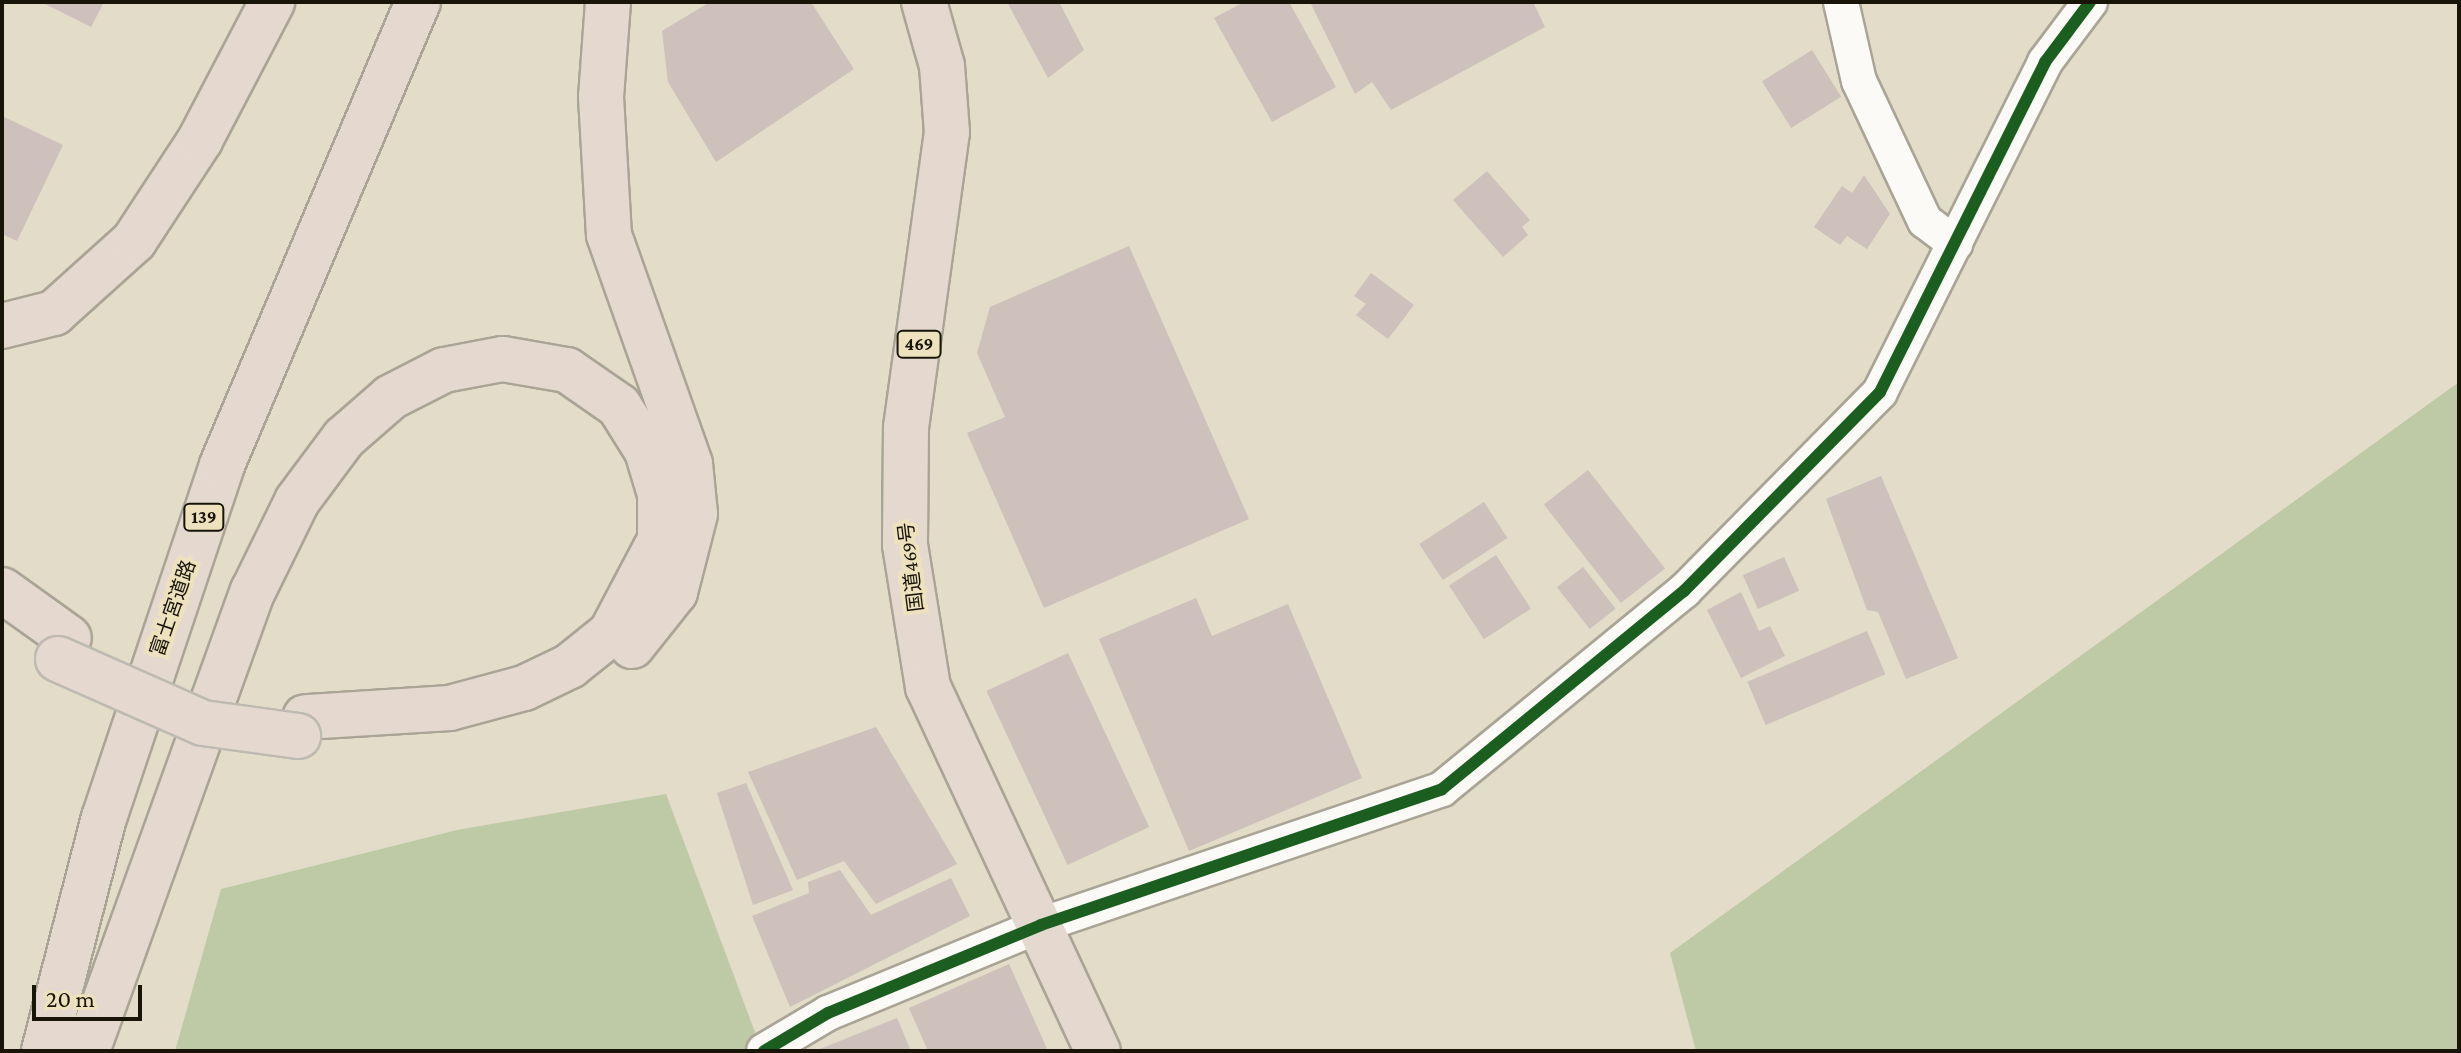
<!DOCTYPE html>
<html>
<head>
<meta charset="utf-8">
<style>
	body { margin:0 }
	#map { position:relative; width:2461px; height:1053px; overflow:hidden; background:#e2dcc8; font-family:"Crimson Pro","Noto Sans JP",serif }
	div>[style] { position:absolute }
	.green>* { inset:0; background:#bec9a6 }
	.building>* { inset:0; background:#cec0ba; transform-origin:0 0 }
	.roads { filter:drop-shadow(2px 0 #a9a495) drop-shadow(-2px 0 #a9a495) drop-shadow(0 2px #a9a495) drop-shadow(0 -2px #a9a495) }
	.street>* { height:34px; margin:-17px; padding:0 17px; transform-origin:17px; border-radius:17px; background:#fbfaf7 }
	.highway>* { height:44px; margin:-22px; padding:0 22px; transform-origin:22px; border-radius:22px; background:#e5d9cf }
	.bridges { filter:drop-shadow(2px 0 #bebab1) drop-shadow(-2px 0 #bebab1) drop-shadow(0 2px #bebab1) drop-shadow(0 -2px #bebab1) }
	.highway-bridge>* { height:44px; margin:-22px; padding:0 22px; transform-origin:22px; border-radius:22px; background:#e5d9cf }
	.cycleway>* { height:12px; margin:-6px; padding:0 6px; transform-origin:6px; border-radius:6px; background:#1b5e20 }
	span { translate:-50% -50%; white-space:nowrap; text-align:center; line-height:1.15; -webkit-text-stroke:8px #ede1be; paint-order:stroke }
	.shield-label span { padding:2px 6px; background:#ede1be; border:2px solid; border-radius:6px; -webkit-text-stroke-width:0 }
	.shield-label { font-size:18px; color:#181408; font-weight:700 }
	.street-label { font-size:20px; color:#181408 }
	.frame { position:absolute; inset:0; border:4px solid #181408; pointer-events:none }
	.scale { position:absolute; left:32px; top:985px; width:110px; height:36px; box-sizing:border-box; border:4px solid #181408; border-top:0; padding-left:10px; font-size:24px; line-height:28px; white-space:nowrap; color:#181408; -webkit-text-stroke:6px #ede1be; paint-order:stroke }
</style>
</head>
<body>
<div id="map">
	<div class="green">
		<div style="clip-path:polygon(2459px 382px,2459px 1051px,1696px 1051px,1670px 953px)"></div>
		<div style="clip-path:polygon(666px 794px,762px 1051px,175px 1051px,221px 889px,457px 830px)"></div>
	</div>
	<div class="building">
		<div style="clip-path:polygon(41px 2px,104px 2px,91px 27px)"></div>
		<div style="clip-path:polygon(710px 2px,811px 2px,854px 69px,716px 162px,668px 82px,662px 31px)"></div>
		<div style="clip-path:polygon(1007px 2px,1059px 2px,1084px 50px,1048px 78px)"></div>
		<div style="clip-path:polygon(1244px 2px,1289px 2px,1336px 87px,1272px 122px,1214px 18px)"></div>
		<div style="clip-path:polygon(1310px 2px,1533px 2px,1545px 27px,1391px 110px,1372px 82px,1355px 94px)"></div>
		<div style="left:1812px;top:50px;width:55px;height:59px;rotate:58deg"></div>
		<div style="clip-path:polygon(2px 116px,63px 145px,17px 241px,2px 234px)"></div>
		<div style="clip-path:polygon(1487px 171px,1530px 220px,1522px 227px,1528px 235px,1503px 257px,1453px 200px)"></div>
		<div style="clip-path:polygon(1864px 175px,1890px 214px,1867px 249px,1847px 236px,1840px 245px,1814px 227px,1842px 186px,1852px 193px)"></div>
		<div style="clip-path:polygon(1129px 246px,1249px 519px,1044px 608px,967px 433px,1005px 417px,977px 353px,990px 307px)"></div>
		<div style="clip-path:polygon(1371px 273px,1414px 305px,1388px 339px,1356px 315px,1366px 304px,1354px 296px)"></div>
		<div style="left:1588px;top:470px;width:125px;height:56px;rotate:52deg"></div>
		<div style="clip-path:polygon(1881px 476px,1958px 658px,1906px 679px,1878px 612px,1867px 610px,1826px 499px)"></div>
		<div style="left:1484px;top:502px;width:43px;height:77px;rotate:57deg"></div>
		<div style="left:1496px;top:555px;width:64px;height:56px;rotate:57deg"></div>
		<div style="left:1784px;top:557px;width:37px;height:45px;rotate:66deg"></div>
		<div style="left:1583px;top:567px;width:53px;height:33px;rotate:52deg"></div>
		<div style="clip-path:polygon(1741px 592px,1759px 631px,1770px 626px,1785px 656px,1741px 678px,1707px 610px)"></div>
		<div style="clip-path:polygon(1196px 598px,1212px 636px,1288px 604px,1362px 778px,1189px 851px,1099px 639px)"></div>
		<div style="left:1867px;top:631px;width:47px;height:130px;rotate:67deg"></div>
		<div style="left:1068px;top:653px;width:192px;height:90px;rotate:65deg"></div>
		<div style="clip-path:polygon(876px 727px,957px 864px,876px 904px,844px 861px,797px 880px,748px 772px)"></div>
		<div style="clip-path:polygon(746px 783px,793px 890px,753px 905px,717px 793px)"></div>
		<div style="clip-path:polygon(840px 870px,871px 915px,951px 878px,970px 916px,790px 1007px,752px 916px,809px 893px,808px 882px)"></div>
		<div style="clip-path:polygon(1009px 964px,1048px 1051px,928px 1051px,909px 1008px)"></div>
		<div style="clip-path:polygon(897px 1018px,911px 1051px,815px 1051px)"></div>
	</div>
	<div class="roads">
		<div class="street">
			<div style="left:1841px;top:2px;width:81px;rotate:77.2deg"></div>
			<div style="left:1859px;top:81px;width:155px;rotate:64.8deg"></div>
			<div style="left:1925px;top:221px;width:38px;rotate:37deg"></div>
			<div style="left:764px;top:1051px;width:74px;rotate:-30.7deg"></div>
			<div style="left:828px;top:1013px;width:230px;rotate:-22.4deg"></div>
			<div style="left:1041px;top:925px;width:423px;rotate:-18.7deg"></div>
			<div style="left:1442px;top:789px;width:313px;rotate:-39.3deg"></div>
			<div style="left:1684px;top:591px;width:279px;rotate:-45.4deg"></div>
			<div style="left:1880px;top:392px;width:369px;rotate:-63.4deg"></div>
			<div style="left:2045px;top:62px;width:75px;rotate:-53.1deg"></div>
		</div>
		<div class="highway">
			<div style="left:608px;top:2px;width:95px;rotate:94.2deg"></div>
			<div style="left:601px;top:97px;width:138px;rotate:86.7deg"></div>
			<div style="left:609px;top:235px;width:243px;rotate:70.5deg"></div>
			<div style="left:690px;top:464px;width:50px;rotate:84.3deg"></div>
			<div style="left:695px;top:514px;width:81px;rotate:104.4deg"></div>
			<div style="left:675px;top:592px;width:69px;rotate:128.5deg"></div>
			<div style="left:924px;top:2px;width:66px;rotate:74.3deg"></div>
			<div style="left:942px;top:66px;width:66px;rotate:85.7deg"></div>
			<div style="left:947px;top:132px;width:299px;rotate:97.9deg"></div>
			<div style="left:906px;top:428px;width:117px;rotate:90.5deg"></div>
			<div style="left:905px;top:545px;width:144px;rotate:80.8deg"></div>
			<div style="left:928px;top:687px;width:402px;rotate:65deg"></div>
			<div style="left:2px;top:326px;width:54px;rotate:-14deg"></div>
			<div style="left:54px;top:313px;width:108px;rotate:-42deg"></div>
			<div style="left:134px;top:241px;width:121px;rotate:-56.8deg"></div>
			<div style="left:200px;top:140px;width:156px;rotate:-62.4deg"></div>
			<div style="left:2px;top:590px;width:82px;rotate:35.6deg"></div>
			<div style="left:44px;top:1051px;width:241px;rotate:-75.6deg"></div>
			<div style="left:104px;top:818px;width:372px;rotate:-71.5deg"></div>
			<div style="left:222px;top:465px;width:503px;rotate:-67.06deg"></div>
			<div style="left:87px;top:1051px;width:489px;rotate:-70.2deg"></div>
			<div style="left:253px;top:591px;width:100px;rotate:-63.9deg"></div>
			<div style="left:297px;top:501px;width:79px;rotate:-53.3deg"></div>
			<div style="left:344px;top:438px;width:62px;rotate:-41.1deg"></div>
			<div style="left:391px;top:397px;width:59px;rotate:-27deg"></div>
			<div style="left:444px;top:370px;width:60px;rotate:-10.6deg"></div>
			<div style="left:503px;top:359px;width:65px;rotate:9.8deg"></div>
			<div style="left:567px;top:370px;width:63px;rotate:34.7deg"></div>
			<div style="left:619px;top:406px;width:53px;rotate:58.1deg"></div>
			<div style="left:647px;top:451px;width:45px;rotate:73.2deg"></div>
			<div style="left:660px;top:494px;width:46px;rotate:90deg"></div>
			<div style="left:660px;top:540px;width:105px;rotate:117.8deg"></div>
			<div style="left:611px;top:633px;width:53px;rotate:141.2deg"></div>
			<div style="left:570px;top:666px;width:51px;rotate:154.4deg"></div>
			<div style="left:524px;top:688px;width:77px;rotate:164.9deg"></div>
			<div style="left:450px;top:708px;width:145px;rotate:176.4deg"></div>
		</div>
	</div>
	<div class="bridges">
		<div class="highway-bridge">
			<div style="left:58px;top:659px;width:158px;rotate:23.8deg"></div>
			<div style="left:203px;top:723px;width:96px;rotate:7.8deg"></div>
		</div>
	</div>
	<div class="cycleway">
		<div style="left:764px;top:1051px;width:74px;rotate:-30.7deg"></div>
		<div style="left:828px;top:1013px;width:230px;rotate:-22.4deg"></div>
		<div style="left:1041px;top:925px;width:423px;rotate:-18.7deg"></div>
		<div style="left:1442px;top:789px;width:313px;rotate:-39.3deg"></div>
		<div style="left:1684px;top:591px;width:279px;rotate:-45.4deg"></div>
		<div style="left:1880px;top:392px;width:369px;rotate:-63.4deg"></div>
		<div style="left:2045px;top:62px;width:75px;rotate:-53.1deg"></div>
	</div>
	<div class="shield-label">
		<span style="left:919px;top:344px">469</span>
		<span style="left:204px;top:517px">139</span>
	</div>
	<div class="street-label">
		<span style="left:911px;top:567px;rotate:-97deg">国道469号</span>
		<span style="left:173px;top:608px;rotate:-71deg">富士宮道路</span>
	</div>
	<div class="frame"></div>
	<div class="scale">20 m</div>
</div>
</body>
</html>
